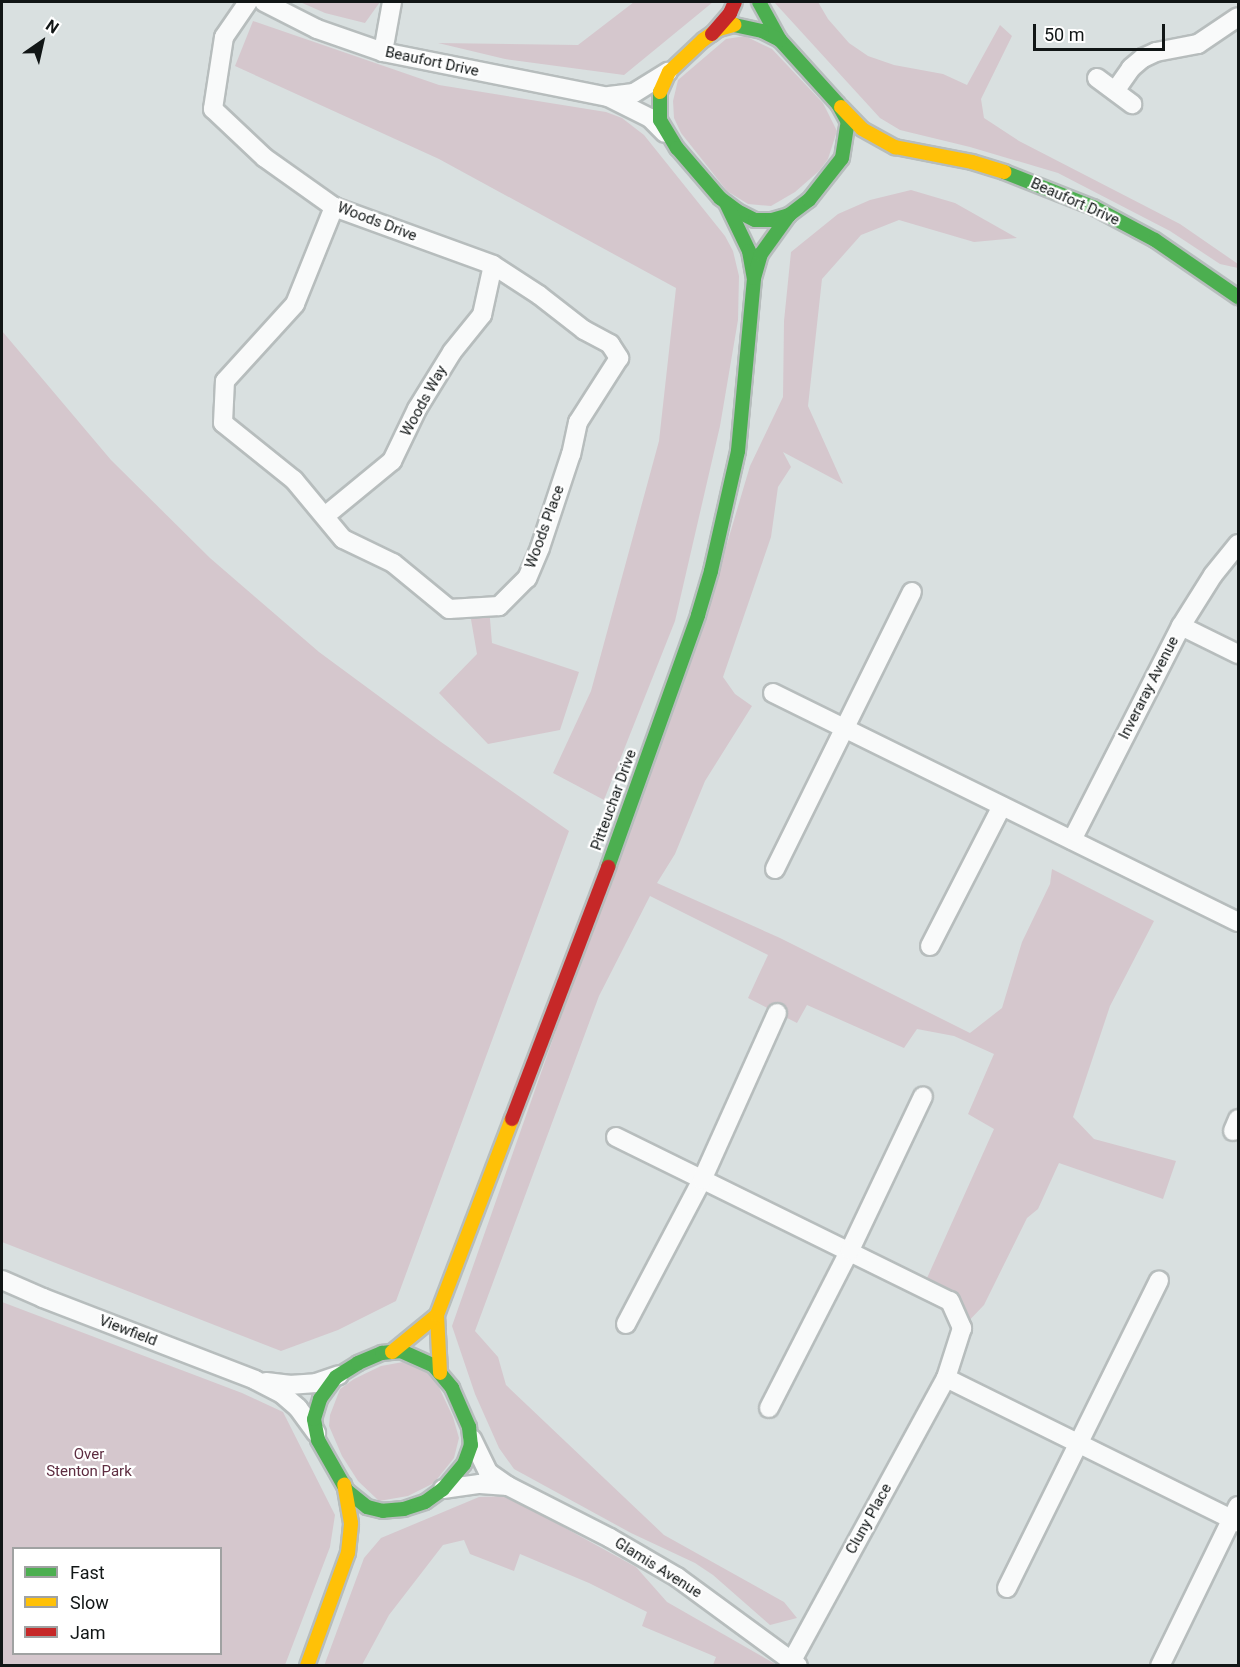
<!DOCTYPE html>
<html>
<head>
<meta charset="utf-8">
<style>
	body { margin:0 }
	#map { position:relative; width:1240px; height:1667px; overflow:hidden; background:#d9e0e0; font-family:Roboto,sans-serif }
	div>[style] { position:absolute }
	.green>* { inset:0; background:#d5c7cd }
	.roads { filter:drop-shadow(2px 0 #b7bdbd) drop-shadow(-2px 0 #b7bdbd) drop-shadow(0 2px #b7bdbd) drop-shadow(0 -2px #b7bdbd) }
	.street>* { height:18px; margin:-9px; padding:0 9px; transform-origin:9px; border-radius:9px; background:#f9fafa }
	.fast>* { height:14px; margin:-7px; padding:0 7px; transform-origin:7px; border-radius:7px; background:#4caf50 }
	.slow>* { height:14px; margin:-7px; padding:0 7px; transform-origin:7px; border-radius:7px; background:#ffc107 }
	.jam>* { height:14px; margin:-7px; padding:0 7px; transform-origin:7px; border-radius:7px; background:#c62828 }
	span { translate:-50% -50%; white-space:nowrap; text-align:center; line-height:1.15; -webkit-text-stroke:4.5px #fff; paint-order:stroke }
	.street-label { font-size:15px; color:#111616 }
	.park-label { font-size:15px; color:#5e2d41 }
	.frame { position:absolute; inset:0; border:3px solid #111616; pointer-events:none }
	.legend { position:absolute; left:12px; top:1547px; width:210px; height:108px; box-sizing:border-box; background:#fff; border:2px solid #a0a2a2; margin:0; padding:8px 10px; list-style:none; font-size:18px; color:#111616 }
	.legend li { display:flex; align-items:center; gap:12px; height:30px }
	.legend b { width:30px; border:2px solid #a0a2a2 }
	.north { position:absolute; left:12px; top:12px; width:60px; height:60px; -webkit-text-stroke:4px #fff; paint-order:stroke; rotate:34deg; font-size:16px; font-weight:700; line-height:24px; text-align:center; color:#111616 }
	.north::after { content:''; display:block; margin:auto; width:21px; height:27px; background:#111616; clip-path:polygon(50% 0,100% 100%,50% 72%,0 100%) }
	.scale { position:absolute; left:1033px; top:24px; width:132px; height:27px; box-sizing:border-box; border:3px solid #111616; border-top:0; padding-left:8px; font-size:18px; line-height:21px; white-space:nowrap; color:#111616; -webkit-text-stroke:4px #fff; paint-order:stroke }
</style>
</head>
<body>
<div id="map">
	<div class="green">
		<div style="clip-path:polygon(300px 2px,380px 2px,365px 23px,325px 13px)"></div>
		<div style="clip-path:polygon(634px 2px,713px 2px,624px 75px,505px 59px,438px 43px,578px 45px)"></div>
		<div style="clip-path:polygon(774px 2px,818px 2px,828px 19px,849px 43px,868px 56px,894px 65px,943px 74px,967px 85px,1000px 25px,1012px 36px,981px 99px,984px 118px,1019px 141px,1180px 224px,1238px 264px,1238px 268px,1220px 264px,1170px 231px,1058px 173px,970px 147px,900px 130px,880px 118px)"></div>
		<div style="clip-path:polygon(253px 21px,439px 85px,606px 112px,622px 118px,644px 135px,725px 236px,733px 251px,739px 276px,738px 320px,720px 426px,675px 621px,604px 800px,553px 773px,591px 691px,659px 441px,676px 288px,439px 159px,235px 66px)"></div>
		<div style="clip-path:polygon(745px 36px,772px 49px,823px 103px,837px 131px,828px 159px,819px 171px,795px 192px,771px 206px,748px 204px,727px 191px,681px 133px,674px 118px,673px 101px,678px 80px,726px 39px)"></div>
		<div style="clip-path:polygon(911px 190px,955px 203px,1017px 238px,974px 242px,899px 220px,861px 235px,822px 279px,808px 406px,843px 484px,783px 452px,791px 467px,778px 487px,771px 537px,723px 677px,735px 694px,752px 706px,705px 781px,675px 854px,657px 883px,780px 938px,970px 1033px,1002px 1008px,1022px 942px,1050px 884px,1052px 869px,1154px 921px,1110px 1006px,1073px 1117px,1094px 1139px,1176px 1161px,1163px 1199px,1059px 1163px,1038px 1209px,1027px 1218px,984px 1305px,962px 1328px,950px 1301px,923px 1287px,994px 1129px,968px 1114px,994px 1054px,954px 1036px,917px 1029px,904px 1048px,807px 1005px,797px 1023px,748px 998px,768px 955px,650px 896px,599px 996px,475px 1331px,498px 1357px,506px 1385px,664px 1535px,784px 1602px,797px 1618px,770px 1625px,713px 1575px,695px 1563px,631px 1533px,514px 1469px,499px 1448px,475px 1394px,452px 1326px,726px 547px,750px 466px,783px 397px,784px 321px,791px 252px,838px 214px,870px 200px)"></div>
		<div style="clip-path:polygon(2px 331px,111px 460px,210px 558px,319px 652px,441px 742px,569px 831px,396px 1301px,338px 1330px,281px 1351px,2px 1242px)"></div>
		<div style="clip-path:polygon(489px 607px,492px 643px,579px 672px,560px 730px,488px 744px,439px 693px,477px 654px,469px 608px)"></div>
		<div style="clip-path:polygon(evenodd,2px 1302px,242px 1393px,283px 1412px,335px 1515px,330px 1547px,285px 1665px,2px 1665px,2px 1302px,14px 1548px,220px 1548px,220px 1654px,14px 1654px,14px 1548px)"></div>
		<div style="clip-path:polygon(403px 1362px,424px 1370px,437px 1383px,453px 1417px,459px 1438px,454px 1458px,434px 1483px,408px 1496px,379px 1501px,358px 1481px,342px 1456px,329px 1426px,330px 1415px,340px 1389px,354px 1379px,381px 1366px)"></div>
		<div style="clip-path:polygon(507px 1496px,636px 1567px,667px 1602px,777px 1665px,713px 1665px,716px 1657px,642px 1626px,647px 1612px,589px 1583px,520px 1554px,514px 1571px,470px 1554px,464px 1540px,443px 1545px,389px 1615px,362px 1665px,324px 1666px,364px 1558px,381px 1538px,479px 1497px)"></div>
	</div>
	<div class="roads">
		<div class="street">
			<div style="left:248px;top:2px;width:42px;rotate:124.4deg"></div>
			<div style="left:224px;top:37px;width:73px;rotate:98.7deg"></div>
			<div style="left:213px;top:109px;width:71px;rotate:43.3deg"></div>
			<div style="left:265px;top:158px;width:85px;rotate:35.4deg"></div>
			<div style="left:334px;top:207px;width:169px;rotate:20deg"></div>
			<div style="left:493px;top:265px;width:55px;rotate:33.1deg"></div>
			<div style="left:539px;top:295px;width:57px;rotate:37.9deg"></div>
			<div style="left:584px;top:330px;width:30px;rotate:28deg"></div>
			<div style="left:610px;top:344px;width:17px;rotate:57deg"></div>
			<div style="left:619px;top:358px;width:76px;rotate:122.6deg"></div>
			<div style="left:578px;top:422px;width:33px;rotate:102deg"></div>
			<div style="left:571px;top:454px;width:99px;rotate:108.3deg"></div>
			<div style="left:540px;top:548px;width:33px;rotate:113deg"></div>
			<div style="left:527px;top:578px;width:40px;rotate:135deg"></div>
			<div style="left:499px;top:606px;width:50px;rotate:176.6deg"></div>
			<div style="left:449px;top:609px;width:72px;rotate:-140.6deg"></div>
			<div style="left:393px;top:563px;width:55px;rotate:-154.4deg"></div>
			<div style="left:343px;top:539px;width:77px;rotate:-129.7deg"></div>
			<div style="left:294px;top:480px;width:91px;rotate:-141.2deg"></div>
			<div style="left:223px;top:423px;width:42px;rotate:-87.3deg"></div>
			<div style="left:225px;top:381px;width:104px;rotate:-47.7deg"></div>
			<div style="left:295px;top:304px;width:105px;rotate:-68.1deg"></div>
			<div style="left:264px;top:2px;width:59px;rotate:27deg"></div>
			<div style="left:317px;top:29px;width:70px;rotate:19.2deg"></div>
			<div style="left:383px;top:52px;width:229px;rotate:11.3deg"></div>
			<div style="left:608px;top:97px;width:47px;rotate:26.6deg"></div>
			<div style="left:650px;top:118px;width:21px;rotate:45deg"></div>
			<div style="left:383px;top:52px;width:51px;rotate:-79.8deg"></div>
			<div style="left:1097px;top:78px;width:44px;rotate:36.6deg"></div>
			<div style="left:1115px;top:91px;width:28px;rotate:-55deg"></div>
			<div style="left:1131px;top:68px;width:16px;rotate:-40deg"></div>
			<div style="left:1143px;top:58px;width:14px;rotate:-25deg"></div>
			<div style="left:1156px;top:52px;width:43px;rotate:-10.8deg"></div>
			<div style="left:1198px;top:44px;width:48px;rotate:-34deg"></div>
			<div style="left:609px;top:96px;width:25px;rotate:-7deg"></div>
			<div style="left:634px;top:93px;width:40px;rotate:-32deg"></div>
			<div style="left:325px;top:516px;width:87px;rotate:-39.4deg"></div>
			<div style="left:392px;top:461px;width:58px;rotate:-64.3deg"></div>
			<div style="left:417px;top:409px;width:67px;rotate:-58.4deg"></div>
			<div style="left:452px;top:352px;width:48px;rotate:-51deg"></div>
			<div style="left:482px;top:315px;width:51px;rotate:-77.6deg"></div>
			<div style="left:1181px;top:626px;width:64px;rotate:26.2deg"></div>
			<div style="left:773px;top:693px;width:518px;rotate:26.22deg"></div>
			<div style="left:1072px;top:840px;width:240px;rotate:-63deg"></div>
			<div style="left:1181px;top:626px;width:60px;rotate:-57.9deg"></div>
			<div style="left:1213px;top:575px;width:40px;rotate:-51deg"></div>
			<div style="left:775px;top:869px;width:309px;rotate:-63.7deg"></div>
			<div style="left:930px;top:946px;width:157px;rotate:-62.8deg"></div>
			<div style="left:1233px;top:1131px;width:13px;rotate:-67deg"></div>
			<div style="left:616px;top:1137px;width:372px;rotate:26.2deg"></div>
			<div style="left:950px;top:1301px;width:30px;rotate:66deg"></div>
			<div style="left:962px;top:1328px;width:52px;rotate:107.7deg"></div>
			<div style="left:946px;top:1378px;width:321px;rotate:118.6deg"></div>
			<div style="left:2px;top:1280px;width:45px;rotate:23.7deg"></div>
			<div style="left:43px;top:1298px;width:227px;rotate:21.1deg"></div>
			<div style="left:255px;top:1380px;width:30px;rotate:27deg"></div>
			<div style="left:282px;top:1394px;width:21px;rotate:41deg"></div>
			<div style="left:298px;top:1408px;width:31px;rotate:54deg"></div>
			<div style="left:626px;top:1324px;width:163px;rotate:-62.2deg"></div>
			<div style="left:702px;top:1180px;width:183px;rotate:-65.8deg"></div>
			<div style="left:946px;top:1378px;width:326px;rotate:26.3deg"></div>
			<div style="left:266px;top:1382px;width:23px;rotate:7deg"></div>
			<div style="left:289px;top:1385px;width:27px;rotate:-4deg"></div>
			<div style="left:316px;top:1383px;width:24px;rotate:-19deg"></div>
			<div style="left:769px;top:1408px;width:178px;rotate:-62.9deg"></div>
			<div style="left:850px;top:1250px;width:170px;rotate:-64.6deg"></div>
			<div style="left:472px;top:1439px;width:37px;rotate:64deg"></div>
			<div style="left:488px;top:1472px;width:24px;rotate:35deg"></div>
			<div style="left:508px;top:1486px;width:114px;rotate:27deg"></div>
			<div style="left:610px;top:1538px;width:78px;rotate:30.2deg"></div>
			<div style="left:677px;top:1577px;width:150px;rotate:36.3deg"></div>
			<div style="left:443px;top:1489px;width:37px;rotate:-8deg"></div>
			<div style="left:480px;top:1484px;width:28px;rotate:4deg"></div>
			<div style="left:1007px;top:1588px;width:343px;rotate:-63.7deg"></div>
			<div style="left:1160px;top:1666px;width:178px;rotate:-64deg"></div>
		</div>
		<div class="fast">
			<div style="left:759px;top:2px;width:43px;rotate:61.1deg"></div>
			<div style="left:660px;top:92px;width:28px;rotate:90deg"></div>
			<div style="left:660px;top:120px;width:33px;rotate:59deg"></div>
			<div style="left:677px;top:148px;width:66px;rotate:49.3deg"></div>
			<div style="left:720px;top:198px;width:21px;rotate:37deg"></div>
			<div style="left:737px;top:211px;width:20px;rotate:27deg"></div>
			<div style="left:755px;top:220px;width:17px"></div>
			<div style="left:772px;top:220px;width:18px;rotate:-16deg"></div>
			<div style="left:789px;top:215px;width:25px;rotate:-37deg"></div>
			<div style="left:809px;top:200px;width:53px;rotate:-51.8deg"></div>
			<div style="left:842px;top:158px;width:36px;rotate:-81deg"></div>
			<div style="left:848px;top:122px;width:21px;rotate:-119deg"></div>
			<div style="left:838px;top:104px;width:86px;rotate:-132.2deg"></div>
			<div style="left:780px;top:40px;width:20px;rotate:-153deg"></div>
			<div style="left:762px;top:31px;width:29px;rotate:-168deg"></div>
			<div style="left:1004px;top:172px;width:96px;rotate:21.5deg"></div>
			<div style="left:1093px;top:207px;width:70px;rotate:28deg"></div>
			<div style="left:1155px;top:240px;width:101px;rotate:34.5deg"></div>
			<div style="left:726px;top:203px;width:53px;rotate:64.4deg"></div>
			<div style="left:749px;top:251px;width:27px;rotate:80deg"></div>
			<div style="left:608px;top:867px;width:268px;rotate:-70.3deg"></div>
			<div style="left:698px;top:615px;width:46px;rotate:-73.5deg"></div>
			<div style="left:711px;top:571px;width:123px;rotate:-77.3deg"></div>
			<div style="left:738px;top:451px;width:174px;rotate:-84.7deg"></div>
			<div style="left:754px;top:278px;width:25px;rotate:-74deg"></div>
			<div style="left:761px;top:254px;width:48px;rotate:-54.3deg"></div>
			<div style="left:401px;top:1351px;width:35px;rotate:24deg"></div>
			<div style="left:433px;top:1365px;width:30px;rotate:50deg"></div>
			<div style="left:452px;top:1388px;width:43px;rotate:66.4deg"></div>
			<div style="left:469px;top:1427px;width:18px;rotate:84deg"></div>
			<div style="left:471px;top:1445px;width:20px;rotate:110deg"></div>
			<div style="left:464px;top:1464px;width:33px;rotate:130deg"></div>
			<div style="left:443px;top:1489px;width:22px;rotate:144deg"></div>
			<div style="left:425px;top:1502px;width:22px;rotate:162deg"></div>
			<div style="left:404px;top:1509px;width:21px;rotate:175deg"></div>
			<div style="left:383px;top:1511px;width:16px;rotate:-166deg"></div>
			<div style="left:367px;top:1507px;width:26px;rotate:-141deg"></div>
			<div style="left:347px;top:1491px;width:59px;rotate:-119.6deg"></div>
			<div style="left:318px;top:1440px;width:21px;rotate:-101deg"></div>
			<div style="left:314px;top:1419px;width:21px;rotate:-73deg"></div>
			<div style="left:320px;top:1399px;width:27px;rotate:-54deg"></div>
			<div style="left:336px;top:1377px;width:26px;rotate:-32deg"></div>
			<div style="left:358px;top:1363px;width:26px;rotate:-23deg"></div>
			<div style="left:382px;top:1353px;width:19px;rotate:-6deg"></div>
		</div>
		<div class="slow">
			<div style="left:660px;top:92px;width:22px;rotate:-66deg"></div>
			<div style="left:669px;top:72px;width:47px;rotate:-43.3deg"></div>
			<div style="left:703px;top:40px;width:19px;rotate:-35deg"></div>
			<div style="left:719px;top:29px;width:16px;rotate:-15deg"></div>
			<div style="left:841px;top:107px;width:30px;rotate:46deg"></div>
			<div style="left:862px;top:129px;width:38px;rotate:29deg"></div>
			<div style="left:895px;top:147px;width:78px;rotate:11deg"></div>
			<div style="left:972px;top:162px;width:34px;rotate:17deg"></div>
			<div style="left:437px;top:1315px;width:58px;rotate:87deg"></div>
			<div style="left:392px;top:1352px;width:58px;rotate:-39.4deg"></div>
			<div style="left:437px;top:1315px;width:210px;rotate:-69.1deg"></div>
			<div style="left:307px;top:1666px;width:120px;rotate:-70.1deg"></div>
			<div style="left:348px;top:1553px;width:30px;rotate:-84deg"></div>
			<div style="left:351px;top:1523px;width:39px;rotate:-100deg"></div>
		</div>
		<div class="jam">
			<div style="left:712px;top:34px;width:28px;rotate:-49deg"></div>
			<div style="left:730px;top:13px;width:12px;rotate:-66deg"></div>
			<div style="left:512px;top:1119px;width:270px;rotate:-69.1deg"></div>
		</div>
	</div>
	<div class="street-label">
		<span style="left:432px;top:62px;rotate:12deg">Beaufort Drive</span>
		<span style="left:1075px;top:202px;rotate:24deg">Beaufort Drive</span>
		<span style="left:377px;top:222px;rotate:21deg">Woods Drive</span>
		<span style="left:424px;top:401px;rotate:-61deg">Woods Way</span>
		<span style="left:545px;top:527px;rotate:-70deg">Woods Place</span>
		<span style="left:1149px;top:688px;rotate:-63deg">Inveraray Avenue</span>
		<span style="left:614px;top:800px;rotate:-70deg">Pitteuchar Drive</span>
		<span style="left:128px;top:1331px;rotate:21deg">Viewfield</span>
		<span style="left:869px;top:1519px;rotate:-61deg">Cluny Place</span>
		<span style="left:658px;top:1568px;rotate:32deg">Glamis Avenue</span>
	</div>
	<div class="park-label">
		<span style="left:89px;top:1463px">Over<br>Stenton Park</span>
	</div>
	<div class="frame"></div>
	<ul class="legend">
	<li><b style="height:8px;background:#4caf50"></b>Fast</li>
	<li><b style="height:8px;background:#ffc107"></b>Slow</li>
	<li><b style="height:8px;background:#c62828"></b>Jam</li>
	</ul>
	<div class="north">N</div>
	<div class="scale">50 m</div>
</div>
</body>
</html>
